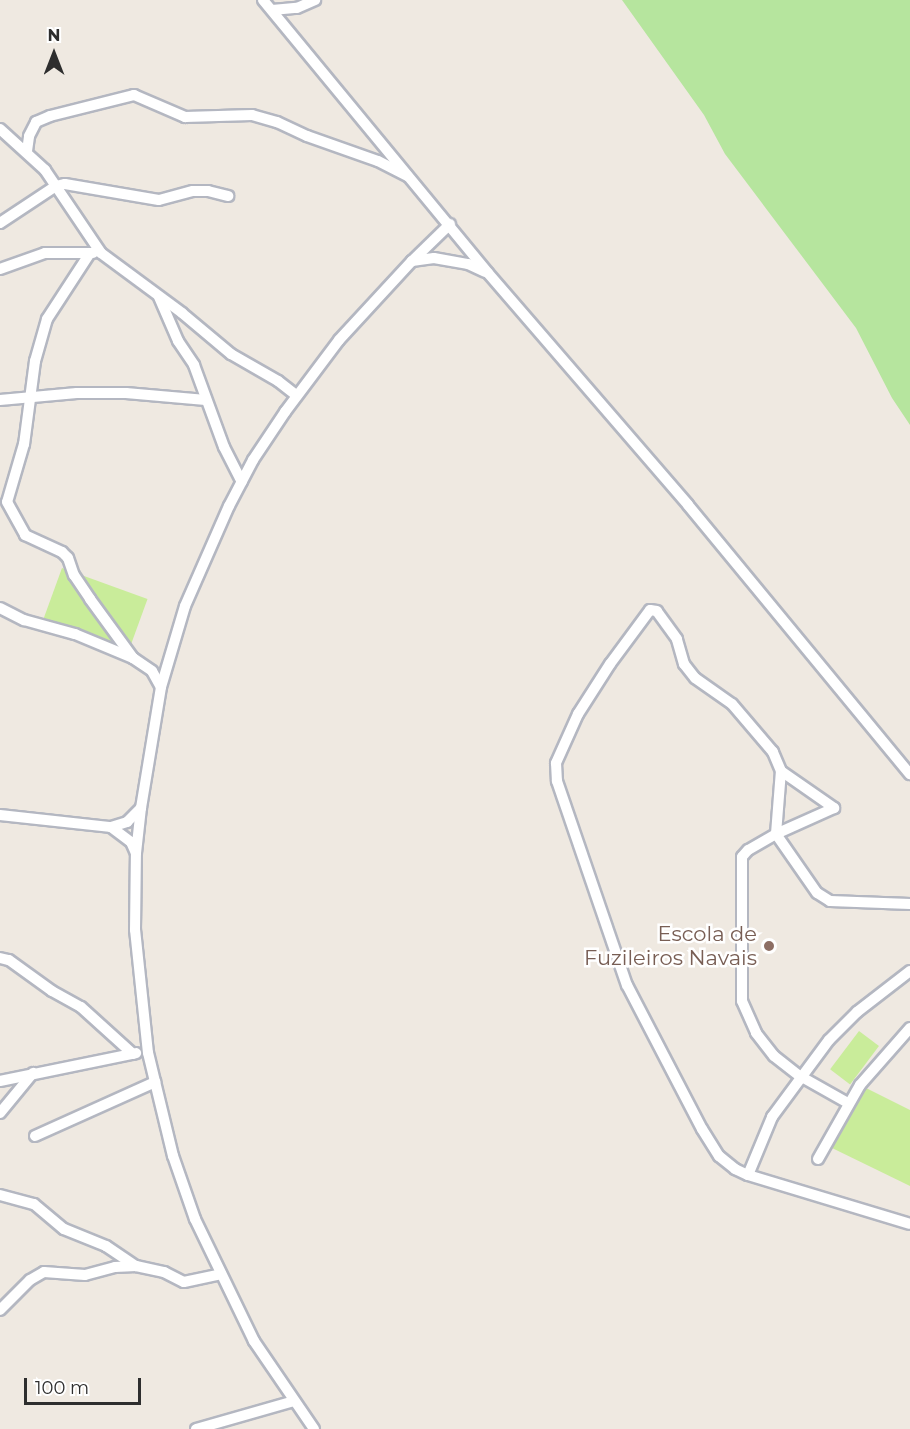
<!DOCTYPE html>
<html>
<head>
<meta charset="utf-8">
<style>
	body { margin:0 }
	#map { position:relative; width:910px; height:1429px; overflow:hidden; background:#efe9e1; font-family:Montserrat,sans-serif }
	div>[style] { position:absolute }
	.green>* { inset:0; background:#b6e59e }
	.pitch>* { inset:0; background:#c9ec9a; transform-origin:0 0 }
	.roads { filter:drop-shadow(2px 0 #b4b7c1) drop-shadow(-2px 0 #b4b7c1) drop-shadow(0 2px #b4b7c1) drop-shadow(0 -2px #b4b7c1) }
	.minor>* { height:10px; margin:-5px; padding:0 5px; transform-origin:5px; border-radius:5px; background:#fff }
	.dots>* { width:16px; height:16px; translate:-50% -50%; box-sizing:border-box; border:3px solid #fff; border-radius:50% }
	span { translate:-50% -50%; white-space:nowrap; text-align:center; line-height:1.15; -webkit-text-stroke:5px #fff; paint-order:stroke }
	.education-label { font-size:21px; color:#785e54 }
	.right { translate:-100% -50%; text-align:right }
	.north { position:absolute; left:24px; top:24px; width:60px; height:60px; -webkit-text-stroke:4px #fff; paint-order:stroke; rotate:0deg; font-size:16px; font-weight:700; line-height:24px; text-align:center; color:#2e2e2e }
	.north::after { content:''; display:block; margin:auto; width:21px; height:27px; background:#2e2e2e; clip-path:polygon(50% 0,100% 100%,50% 72%,0 100%) }
	.scale { position:absolute; left:24px; top:1378px; width:117px; height:27px; box-sizing:border-box; border:3px solid #2e2e2e; border-top:0; padding-left:8px; font-size:18px; line-height:21px; white-space:nowrap; color:#2e2e2e; -webkit-text-stroke:4px #fff; paint-order:stroke }
</style>
</head>
<body>
<div id="map">
	<div class="green">
		<div style="clip-path:polygon(622px 0,910px 0,910px 425px,892px 398px,856px 328px,725px 154px,704px 115px)"></div>
	</div>
	<div class="pitch">
		<div style="left:62px;top:568px;width:91px;height:59px;rotate:20deg"></div>
		<div style="left:859px;top:1031px;width:25px;height:48px;rotate:37deg"></div>
		<div style="clip-path:polygon(862px 1086px,910px 1110px,910px 1186px,832px 1148px)"></div>
	</div>
	<div class="roads">
		<div class="minor">
			<div style="left:263px;top:0;width:354px;rotate:50.5deg"></div>
			<div style="left:488px;top:273px;width:306px;rotate:49.2deg"></div>
			<div style="left:688px;top:505px;width:349px;rotate:50.5deg"></div>
			<div style="left:272px;top:10px;width:25px;rotate:-5deg"></div>
			<div style="left:297px;top:8px;width:20px;rotate:-24deg"></div>
			<div style="left:0;top:129px;width:61px;rotate:42.3deg"></div>
			<div style="left:45px;top:170px;width:100px;rotate:56deg"></div>
			<div style="left:101px;top:253px;width:101px;rotate:36.5deg"></div>
			<div style="left:182px;top:313px;width:64px;rotate:39.9deg"></div>
			<div style="left:231px;top:354px;width:54px;rotate:29.9deg"></div>
			<div style="left:278px;top:381px;width:24px;rotate:38deg"></div>
			<div style="left:27px;top:151px;width:15px;rotate:-82deg"></div>
			<div style="left:29px;top:136px;width:16px;rotate:-63deg"></div>
			<div style="left:36px;top:122px;width:15px;rotate:-23deg"></div>
			<div style="left:50px;top:116px;width:87px;rotate:-14deg"></div>
			<div style="left:134px;top:95px;width:56px;rotate:23.3deg"></div>
			<div style="left:185px;top:117px;width:67px;rotate:-1.7deg"></div>
			<div style="left:252px;top:115px;width:26px;rotate:16deg"></div>
			<div style="left:277px;top:122px;width:33px;rotate:25deg"></div>
			<div style="left:307px;top:136px;width:75px;rotate:19.4deg"></div>
			<div style="left:378px;top:161px;width:33px;rotate:27deg"></div>
			<div style="left:0;top:223px;width:67px;rotate:-33.5deg"></div>
			<div style="left:56px;top:186px;width:9px;rotate:-13deg"></div>
			<div style="left:65px;top:184px;width:95px;rotate:9.7deg"></div>
			<div style="left:159px;top:200px;width:35px;rotate:-15deg"></div>
			<div style="left:193px;top:191px;width:15px"></div>
			<div style="left:208px;top:191px;width:21px;rotate:14deg"></div>
			<div style="left:90px;top:253px;width:79px;rotate:123.1deg"></div>
			<div style="left:47px;top:319px;width:44px;rotate:105.9deg"></div>
			<div style="left:35px;top:361px;width:84px;rotate:97.5deg"></div>
			<div style="left:24px;top:444px;width:60px;rotate:106.3deg"></div>
			<div style="left:7px;top:502px;width:38px;rotate:61deg"></div>
			<div style="left:25px;top:535px;width:41px;rotate:24.7deg"></div>
			<div style="left:62px;top:552px;width:8px;rotate:45deg"></div>
			<div style="left:68px;top:558px;width:18px;rotate:71deg"></div>
			<div style="left:74px;top:575px;width:29px;rotate:56deg"></div>
			<div style="left:90px;top:599px;width:73px;rotate:53.9deg"></div>
			<div style="left:412px;top:261px;width:22px;rotate:-8deg"></div>
			<div style="left:434px;top:258px;width:35px;rotate:10deg"></div>
			<div style="left:468px;top:264px;width:19px;rotate:25deg"></div>
			<div style="left:0;top:269px;width:48px;rotate:-19.6deg"></div>
			<div style="left:45px;top:253px;width:48px"></div>
			<div style="left:159px;top:297px;width:48px;rotate:66.6deg"></div>
			<div style="left:178px;top:341px;width:29px;rotate:56deg"></div>
			<div style="left:194px;top:365px;width:87px;rotate:69.9deg"></div>
			<div style="left:224px;top:447px;width:39px;rotate:63deg"></div>
			<div style="left:0;top:400px;width:77px;rotate:-5.2deg"></div>
			<div style="left:77px;top:393px;width:49px"></div>
			<div style="left:126px;top:393px;width:80px;rotate:5deg"></div>
			<div style="left:0;top:608px;width:27px;rotate:27deg"></div>
			<div style="left:24px;top:620px;width:53px;rotate:15.4deg"></div>
			<div style="left:75px;top:634px;width:63px;rotate:22.5deg"></div>
			<div style="left:133px;top:658px;width:23px;rotate:34deg"></div>
			<div style="left:152px;top:671px;width:18px;rotate:61deg"></div>
			<div style="left:781px;top:771px;width:65px;rotate:34.9deg"></div>
			<div style="left:834px;top:808px;width:64px;rotate:155.9deg"></div>
			<div style="left:776px;top:834px;width:32px;rotate:150deg"></div>
			<div style="left:748px;top:850px;width:9px;rotate:131deg"></div>
			<div style="left:742px;top:857px;width:144px;rotate:90deg"></div>
			<div style="left:742px;top:1001px;width:35px;rotate:66deg"></div>
			<div style="left:756px;top:1033px;width:29px;rotate:52deg"></div>
			<div style="left:774px;top:1056px;width:33px;rotate:38deg"></div>
			<div style="left:800px;top:1076px;width:55px;rotate:29.4deg"></div>
			<div style="left:0;top:815px;width:112px;rotate:6.2deg"></div>
			<div style="left:111px;top:827px;width:25px;rotate:37deg"></div>
			<div style="left:131px;top:842px;width:12px;rotate:66deg"></div>
			<div style="left:111px;top:827px;width:17px;rotate:-17deg"></div>
			<div style="left:127px;top:822px;width:20px;rotate:-45deg"></div>
			<div style="left:910px;top:904px;width:80px;rotate:-177.9deg"></div>
			<div style="left:830px;top:901px;width:15px;rotate:-148deg"></div>
			<div style="left:817px;top:893px;width:72px;rotate:-124.8deg"></div>
			<div style="left:776px;top:834px;width:63px;rotate:-85.5deg"></div>
			<div style="left:781px;top:771px;width:21px;rotate:-113deg"></div>
			<div style="left:773px;top:752px;width:63px;rotate:-130.5deg"></div>
			<div style="left:732px;top:704px;width:45px;rotate:-144.9deg"></div>
			<div style="left:695px;top:678px;width:18px;rotate:-128deg"></div>
			<div style="left:684px;top:664px;width:26px;rotate:-106deg"></div>
			<div style="left:677px;top:639px;width:34px;rotate:-126deg"></div>
			<div style="left:657px;top:611px;width:7px;rotate:-172deg"></div>
			<div style="left:650px;top:610px;width:67px;rotate:126.5deg"></div>
			<div style="left:610px;top:664px;width:59px;rotate:122.6deg"></div>
			<div style="left:578px;top:714px;width:54px;rotate:114.2deg"></div>
			<div style="left:556px;top:763px;width:18px;rotate:87deg"></div>
			<div style="left:557px;top:781px;width:216px;rotate:71.1deg"></div>
			<div style="left:627px;top:985px;width:162px;rotate:62.5deg"></div>
			<div style="left:702px;top:1129px;width:32px;rotate:58deg"></div>
			<div style="left:719px;top:1156px;width:21px;rotate:39deg"></div>
			<div style="left:735px;top:1169px;width:14px;rotate:25deg"></div>
			<div style="left:748px;top:1175px;width:169px;rotate:16.8deg"></div>
			<div style="left:0;top:958px;width:9px;rotate:13deg"></div>
			<div style="left:9px;top:960px;width:53px;rotate:35.8deg"></div>
			<div style="left:52px;top:991px;width:33px;rotate:29deg"></div>
			<div style="left:81px;top:1007px;width:70px;rotate:42.1deg"></div>
			<div style="left:0;top:1081px;width:139px;rotate:-11.6deg"></div>
			<div style="left:0;top:1113px;width:52px;rotate:-50.5deg"></div>
			<div style="left:35px;top:1136px;width:132px;rotate:-24.2deg"></div>
			<div style="left:818px;top:1159px;width:85px;rotate:-60.4deg"></div>
			<div style="left:860px;top:1085px;width:76px;rotate:-48.7deg"></div>
			<div style="left:748px;top:1175px;width:63px;rotate:-67.5deg"></div>
			<div style="left:772px;top:1117px;width:96px;rotate:-53.5deg"></div>
			<div style="left:829px;top:1040px;width:40px;rotate:-45deg"></div>
			<div style="left:857px;top:1012px;width:67px;rotate:-37.7deg"></div>
			<div style="left:0;top:1195px;width:35px;rotate:15deg"></div>
			<div style="left:34px;top:1204px;width:39px;rotate:40deg"></div>
			<div style="left:64px;top:1229px;width:45px;rotate:22deg"></div>
			<div style="left:106px;top:1246px;width:36px;rotate:34deg"></div>
			<div style="left:0;top:1310px;width:42px;rotate:-45deg"></div>
			<div style="left:30px;top:1280px;width:16px;rotate:-30deg"></div>
			<div style="left:44px;top:1272px;width:41px;rotate:4.2deg"></div>
			<div style="left:85px;top:1275px;width:31px;rotate:-15deg"></div>
			<div style="left:115px;top:1267px;width:21px;rotate:-3deg"></div>
			<div style="left:136px;top:1266px;width:29px;rotate:12deg"></div>
			<div style="left:164px;top:1272px;width:22px;rotate:27deg"></div>
			<div style="left:184px;top:1282px;width:38px;rotate:-12deg"></div>
			<div style="left:196px;top:1429px;width:102px;rotate:-15.9deg"></div>
			<div style="left:314px;top:1429px;width:107px;rotate:-124.3deg"></div>
			<div style="left:254px;top:1341px;width:136px;rotate:-115.8deg"></div>
			<div style="left:195px;top:1219px;width:67px;rotate:-109.2deg"></div>
			<div style="left:173px;top:1156px;width:106px;rotate:-103.6deg"></div>
			<div style="left:148px;top:1053px;width:124px;rotate:-96deg"></div>
			<div style="left:135px;top:930px;width:77px;rotate:-89.3deg"></div>
			<div style="left:136px;top:853px;width:45px;rotate:-83.7deg"></div>
			<div style="left:141px;top:808px;width:123px;rotate:-80.6deg"></div>
			<div style="left:161px;top:687px;width:84px;rotate:-73.5deg"></div>
			<div style="left:185px;top:606px;width:109px;rotate:-66.3deg"></div>
			<div style="left:229px;top:506px;width:52px;rotate:-62.4deg"></div>
			<div style="left:253px;top:460px;width:58px;rotate:-56.3deg"></div>
			<div style="left:285px;top:412px;width:90px;rotate:-53.1deg"></div>
			<div style="left:339px;top:340px;width:108px;rotate:-47.3deg"></div>
			<div style="left:412px;top:261px;width:53px;rotate:-44.2deg"></div>
		</div>
	</div>
	<div class="dots">
		<div style="left:769px;top:946px;background:#8d6e63"></div>
	</div>
	<div class="education-label">
		<span class="right" style="left:757px;top:946px">Escola de<br>Fuzileiros Navais</span>
	</div>
	<div class="north">N</div>
	<div class="scale">100 m</div>
</div>
</body>
</html>
